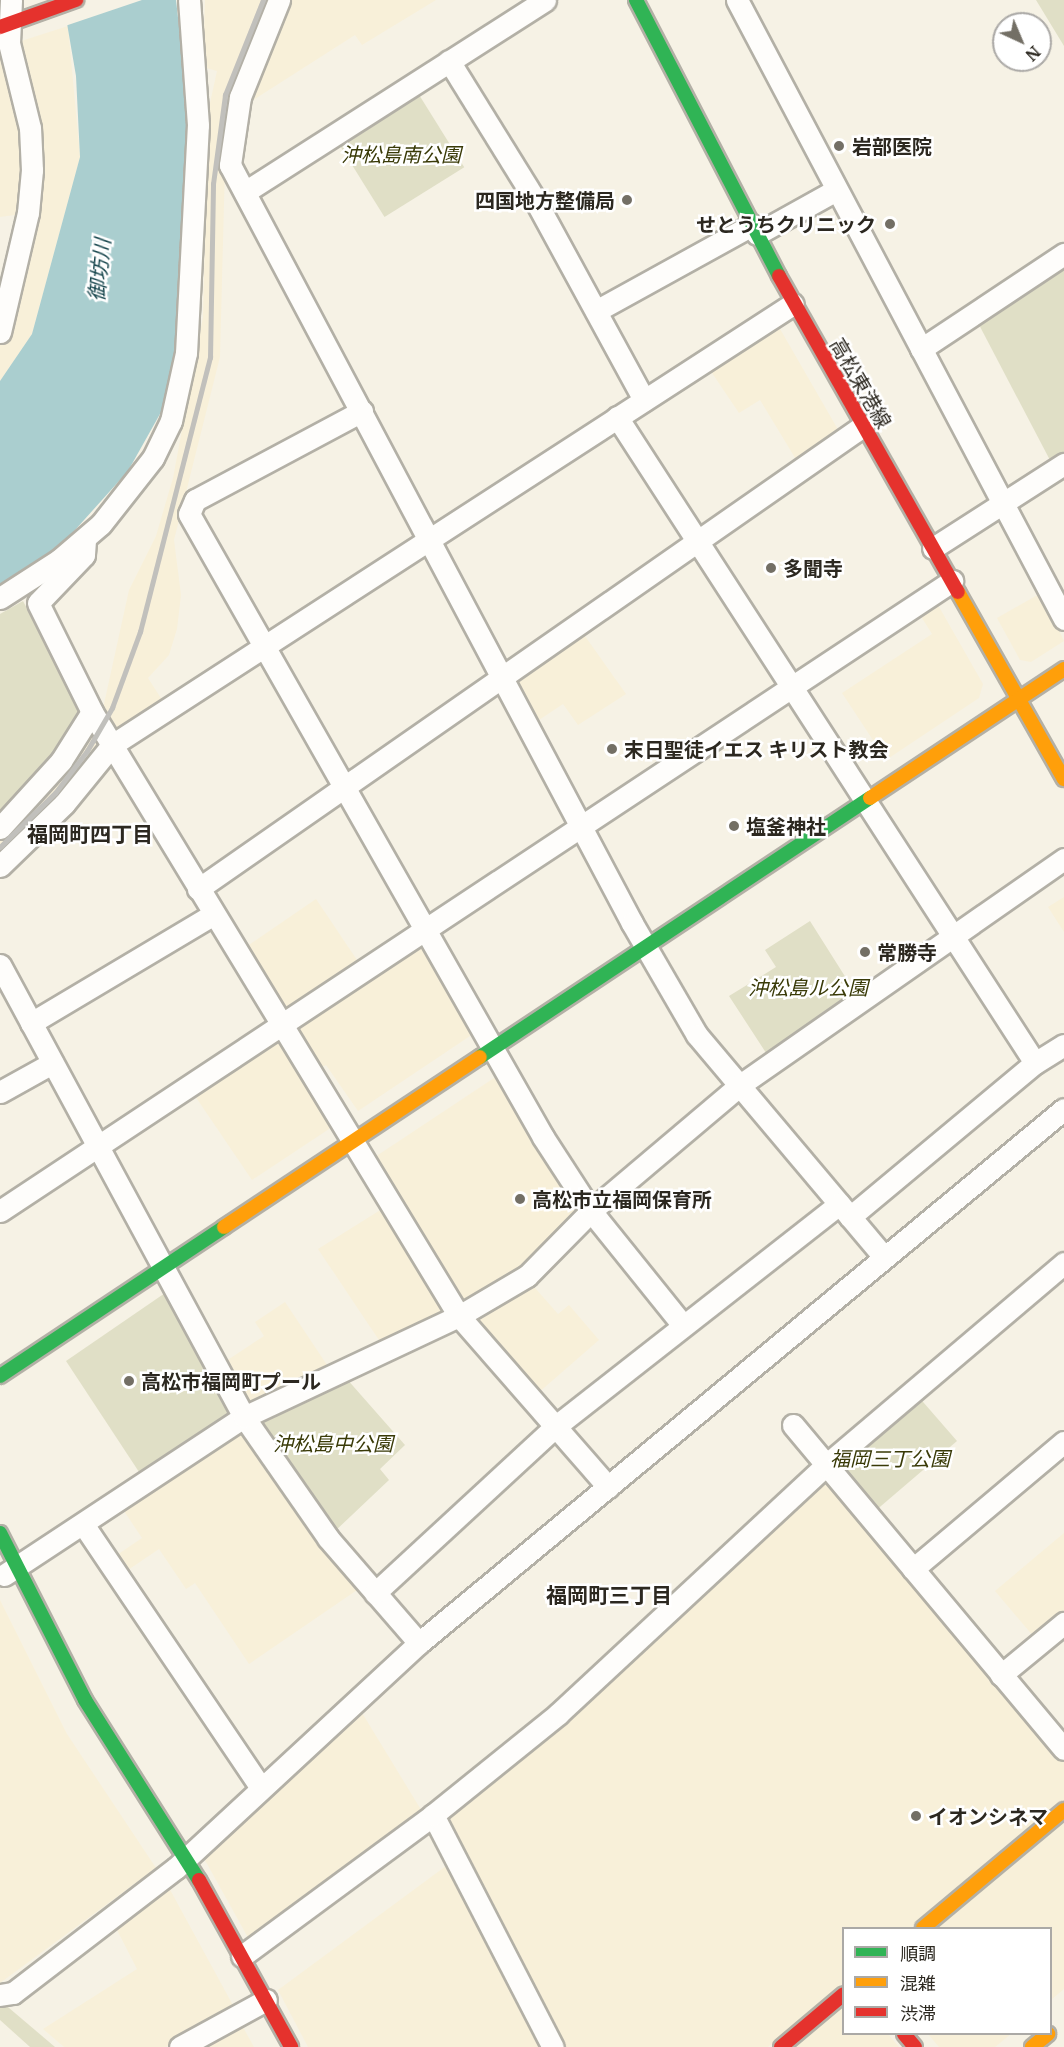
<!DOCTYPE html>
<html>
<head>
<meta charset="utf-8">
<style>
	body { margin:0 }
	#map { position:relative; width:1064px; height:2047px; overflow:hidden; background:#f6f2e5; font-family:Merriweather,"Noto Sans JP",serif }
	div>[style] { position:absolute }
	.built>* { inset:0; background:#f8f0d9 }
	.green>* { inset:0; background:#e0dfc6; transform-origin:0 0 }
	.water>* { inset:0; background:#aacecf }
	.pier>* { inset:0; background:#f6f2e5 }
	.roads { filter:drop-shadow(2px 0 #b3b0a6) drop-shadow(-2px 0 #b3b0a6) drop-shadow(0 2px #b3b0a6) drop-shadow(0 -2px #b3b0a6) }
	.street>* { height:21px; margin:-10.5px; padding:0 10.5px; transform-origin:10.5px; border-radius:10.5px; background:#fefdfb }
	.fast>* { height:14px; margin:-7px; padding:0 7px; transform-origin:7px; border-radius:7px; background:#30b455 }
	.slow>* { height:14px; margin:-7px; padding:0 7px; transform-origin:7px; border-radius:7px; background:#ff9f0a }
	.jam>* { height:14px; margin:-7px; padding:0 7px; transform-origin:7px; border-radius:7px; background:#e5322d }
	.rail>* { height:4.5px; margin:-2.25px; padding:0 2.25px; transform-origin:2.25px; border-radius:2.25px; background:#c1c0bc }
	.dots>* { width:16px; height:16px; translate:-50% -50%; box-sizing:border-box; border:3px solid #fff; border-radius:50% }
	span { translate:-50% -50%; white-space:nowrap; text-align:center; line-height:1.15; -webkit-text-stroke:5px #fff; paint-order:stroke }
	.poi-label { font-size:20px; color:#2c2820; font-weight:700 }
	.left { translate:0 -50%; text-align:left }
	.right { translate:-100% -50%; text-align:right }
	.park-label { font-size:20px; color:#393a07; font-style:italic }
	.street-label { font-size:20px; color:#2c2820 }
	.water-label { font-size:21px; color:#17464d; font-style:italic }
	.neighbourhood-label { font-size:21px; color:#2c2820; font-weight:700 }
	.legend { position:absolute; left:842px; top:1927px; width:210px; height:108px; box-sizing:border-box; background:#fff; border:2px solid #aba9a6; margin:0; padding:8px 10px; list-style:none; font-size:18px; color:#2c2820 }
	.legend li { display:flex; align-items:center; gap:12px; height:30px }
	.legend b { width:30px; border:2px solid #aba9a6 }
	.north { position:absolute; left:992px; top:12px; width:60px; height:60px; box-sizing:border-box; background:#fff; border:2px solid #aba9a6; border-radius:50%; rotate:136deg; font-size:16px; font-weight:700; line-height:24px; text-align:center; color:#2c2820 }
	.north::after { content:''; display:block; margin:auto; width:21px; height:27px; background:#736f65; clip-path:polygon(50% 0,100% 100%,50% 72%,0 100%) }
</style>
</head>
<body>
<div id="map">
	<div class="built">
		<div style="clip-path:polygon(205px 0,271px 0,226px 127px,220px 357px,174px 540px,181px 595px,177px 629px,169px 655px,148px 678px,164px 703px,121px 731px,113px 726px,73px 786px,0 860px,0 837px,102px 713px,129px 590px,156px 536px,173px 478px,203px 317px,208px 112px,217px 71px,203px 67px)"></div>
		<div style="clip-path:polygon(289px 0,436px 0,362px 45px,355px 35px,247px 104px)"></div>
		<div style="clip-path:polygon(68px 26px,80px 157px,32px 334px,0 381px,0 344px,32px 217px,15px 43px)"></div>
		<div style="clip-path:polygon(0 49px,26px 129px,22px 214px,0 217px)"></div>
		<div style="clip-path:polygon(776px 322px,840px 433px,797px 461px,760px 400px,739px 413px,708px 367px)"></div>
		<div style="clip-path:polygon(1041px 593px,1064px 641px,1031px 662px,1020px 660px,997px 618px)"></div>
		<div style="clip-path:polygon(934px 598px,983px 684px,979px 698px,886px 760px,842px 693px,932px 634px,917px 610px)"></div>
		<div style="clip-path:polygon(580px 629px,626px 694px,578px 725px,563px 704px,536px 722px,513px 681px)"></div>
		<div style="clip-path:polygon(1064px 897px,1064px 932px,1048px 907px)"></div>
		<div style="clip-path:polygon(316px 899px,359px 963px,287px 1011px,278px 1008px,243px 949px)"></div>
		<div style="clip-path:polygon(418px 941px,425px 943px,476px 1032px,358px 1111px,326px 1065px,315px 1071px,294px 1025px)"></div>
		<div style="clip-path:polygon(272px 1039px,280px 1041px,332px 1127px,252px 1180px,193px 1093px)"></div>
		<div style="clip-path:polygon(500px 1074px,584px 1210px,528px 1270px,461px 1308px,369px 1161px)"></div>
		<div style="clip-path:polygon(382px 1209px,445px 1307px,442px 1317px,383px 1346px,318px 1249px)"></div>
		<div style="clip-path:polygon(529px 1281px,558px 1314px,569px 1305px,599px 1340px,537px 1394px,473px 1316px)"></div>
		<div style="clip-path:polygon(285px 1302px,331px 1371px,252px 1407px,223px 1363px,264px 1336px,255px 1322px)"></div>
		<div style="clip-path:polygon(236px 1430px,246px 1432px,360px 1588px,249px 1664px,195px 1583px,186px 1589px,159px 1549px,125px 1572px,114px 1557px,142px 1538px,122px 1508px)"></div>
		<div style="clip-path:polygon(820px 1480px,829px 1480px,1064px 1761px,1064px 1802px,911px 1928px,844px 1928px,843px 1984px,768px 2047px,565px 2047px,442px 1815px)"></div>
		<div style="clip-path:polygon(1064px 1533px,1064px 1612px,1034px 1637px,995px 1591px)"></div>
		<div style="clip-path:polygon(0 1600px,67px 1734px,156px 1868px,0 1983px)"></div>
		<div style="clip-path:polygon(359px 1708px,423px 1813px,251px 1943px,201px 1853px)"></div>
		<div style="clip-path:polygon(1064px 1821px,1064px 1989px,1051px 2000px,1050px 1928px,936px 1928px)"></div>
		<div style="clip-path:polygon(450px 1863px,545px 2047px,308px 2047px,278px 1990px)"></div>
		<div style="clip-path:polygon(168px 1886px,235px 2009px,166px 2047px,64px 2047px,43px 2029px,137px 1969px,115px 1926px)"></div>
		<div style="clip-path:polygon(843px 2007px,844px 2034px,888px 2034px,899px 2047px,796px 2047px)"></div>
		<div style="clip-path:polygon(239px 2020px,254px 2047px,191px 2047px)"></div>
		<div style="clip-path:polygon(928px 2034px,1011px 2034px,995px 2047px,939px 2047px)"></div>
	</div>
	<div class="green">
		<div style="clip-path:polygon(1036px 0,1064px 0,1064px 46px)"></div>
		<div style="left:416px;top:90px;width:91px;height:94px;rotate:58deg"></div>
		<div style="clip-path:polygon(1064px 261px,1064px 456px,1052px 464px,976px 319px)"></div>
		<div style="clip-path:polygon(23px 601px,84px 714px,56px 759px,0 819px,0 614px)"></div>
		<div style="clip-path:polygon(810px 921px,858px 997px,770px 1059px,729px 996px,776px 967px,765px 950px)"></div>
		<div style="clip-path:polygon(168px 1291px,232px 1407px,229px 1419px,141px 1475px,66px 1361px)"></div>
		<div style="clip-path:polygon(346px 1378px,405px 1445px,380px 1469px,389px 1480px,333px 1533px,253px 1421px)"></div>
		<div style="clip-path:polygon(917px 1395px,957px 1441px,874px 1512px,839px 1471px,839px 1460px)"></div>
		<div style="clip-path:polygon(0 2002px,2px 2002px,55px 2047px,30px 2047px,0 2020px)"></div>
	</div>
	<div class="water">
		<div style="clip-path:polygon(63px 0,176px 0,189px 113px,178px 345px,165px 405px,128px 471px,58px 549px,0 584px,0 381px,32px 334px,80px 157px,76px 76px)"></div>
	</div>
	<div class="pier">
		<div style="clip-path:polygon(61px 0,142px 0,65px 26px)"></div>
	</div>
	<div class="roads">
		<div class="street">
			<div style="left:279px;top:0;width:105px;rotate:111.9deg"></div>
			<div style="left:240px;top:97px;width:69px;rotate:98.4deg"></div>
			<div style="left:230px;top:165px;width:858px;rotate:62.06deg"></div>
			<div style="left:632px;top:923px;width:129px;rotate:59.9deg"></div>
			<div style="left:697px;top:1035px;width:290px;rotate:49.9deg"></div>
			<div style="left:737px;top:0;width:700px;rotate:62.15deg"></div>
			<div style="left:449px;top:61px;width:161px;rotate:58.2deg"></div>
			<div style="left:534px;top:198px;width:230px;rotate:61.4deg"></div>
			<div style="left:245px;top:192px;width:356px;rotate:-32.6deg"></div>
			<div style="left:757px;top:234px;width:90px;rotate:-29.1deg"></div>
			<div style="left:596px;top:311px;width:178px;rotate:-28.9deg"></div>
			<div style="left:0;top:332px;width:122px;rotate:-76.8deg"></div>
			<div style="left:28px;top:213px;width:43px;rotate:-84.7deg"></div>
			<div style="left:32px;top:170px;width:42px;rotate:-92.7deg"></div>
			<div style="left:30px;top:128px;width:88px;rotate:-103.9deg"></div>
			<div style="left:9px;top:43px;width:43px;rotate:-87.3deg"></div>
			<div style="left:921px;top:349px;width:172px;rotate:-33.6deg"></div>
			<div style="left:362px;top:411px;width:189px;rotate:151.9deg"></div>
			<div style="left:195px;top:500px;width:15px;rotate:113deg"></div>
			<div style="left:189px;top:514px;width:717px;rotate:60.39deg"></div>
			<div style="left:543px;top:1137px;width:88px;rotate:57deg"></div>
			<div style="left:591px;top:1211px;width:145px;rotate:51.2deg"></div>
			<div style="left:617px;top:417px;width:769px;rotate:57.09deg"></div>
			<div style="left:85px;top:540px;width:15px;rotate:94deg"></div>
			<div style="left:84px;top:555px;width:66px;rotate:133.8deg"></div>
			<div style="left:38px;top:603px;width:122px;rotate:63.6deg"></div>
			<div style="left:92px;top:712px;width:707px;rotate:58.72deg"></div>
			<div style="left:459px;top:1316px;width:227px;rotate:48.9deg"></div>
			<div style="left:933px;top:548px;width:156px;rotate:-32.7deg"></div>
			<div style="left:0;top:598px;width:70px;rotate:-32.8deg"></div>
			<div style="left:59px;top:560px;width:55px;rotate:-40.6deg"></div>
			<div style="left:101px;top:524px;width:84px;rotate:-51.8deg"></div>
			<div style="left:153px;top:458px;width:41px;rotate:-64.1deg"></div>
			<div style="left:171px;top:421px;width:70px;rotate:-77.6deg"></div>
			<div style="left:186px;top:353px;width:228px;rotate:-87deg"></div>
			<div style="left:198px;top:125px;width:125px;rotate:-94.1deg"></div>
			<div style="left:0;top:828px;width:91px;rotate:-47.7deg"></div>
			<div style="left:61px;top:761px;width:58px;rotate:-57.7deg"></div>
			<div style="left:0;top:866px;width:89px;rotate:-44.1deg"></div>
			<div style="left:64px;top:804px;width:76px;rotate:-50.9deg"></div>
			<div style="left:112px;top:745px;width:811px;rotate:-32.93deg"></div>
			<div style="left:198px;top:889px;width:810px;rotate:-34.85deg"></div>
			<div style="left:0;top:965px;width:514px;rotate:61.64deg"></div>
			<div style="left:244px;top:1417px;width:147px;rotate:55.2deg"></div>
			<div style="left:328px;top:1538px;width:139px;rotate:49.1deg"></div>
			<div style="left:31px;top:1023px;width:211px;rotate:-30.8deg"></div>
			<div style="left:0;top:1092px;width:60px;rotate:-29.1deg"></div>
			<div style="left:0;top:1211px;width:1142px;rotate:-33.5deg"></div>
			<div style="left:850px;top:1217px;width:241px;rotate:-39.8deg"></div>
			<div style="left:1035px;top:1063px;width:34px;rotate:-32deg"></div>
			<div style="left:793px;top:1425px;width:422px;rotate:50.1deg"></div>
			<div style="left:83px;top:1524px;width:318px;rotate:56deg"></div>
			<div style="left:913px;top:1569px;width:197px;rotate:-40.1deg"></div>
			<div style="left:4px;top:1575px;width:287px;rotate:-33.4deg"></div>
			<div style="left:244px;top:1417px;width:238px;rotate:-25.2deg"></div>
			<div style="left:459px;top:1316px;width:79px;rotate:-30.5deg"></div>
			<div style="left:527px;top:1276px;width:91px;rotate:-45.4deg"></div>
			<div style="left:591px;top:1211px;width:195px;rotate:-40.2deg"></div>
			<div style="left:740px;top:1085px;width:395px;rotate:-34.9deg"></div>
			<div style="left:375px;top:1593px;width:246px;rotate:-42.7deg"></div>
			<div style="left:556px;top:1426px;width:360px;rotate:-38.1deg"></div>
			<div style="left:1001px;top:1675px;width:82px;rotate:-39.5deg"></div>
			<div style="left:433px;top:1815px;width:261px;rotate:62.7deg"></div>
			<div style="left:242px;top:1956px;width:237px;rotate:-36.4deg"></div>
			<div style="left:433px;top:1815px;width:161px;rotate:-38.9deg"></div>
			<div style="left:558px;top:1714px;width:364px;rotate:-42.9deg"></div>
			<div style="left:825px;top:1466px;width:314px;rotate:-40.3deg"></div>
			<div style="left:0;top:1995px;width:13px;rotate:-9deg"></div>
			<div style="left:13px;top:1993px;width:205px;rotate:-37.5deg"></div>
			<div style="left:176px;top:1868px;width:331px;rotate:-42.8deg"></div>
			<div style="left:419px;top:1643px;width:837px;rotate:-39.62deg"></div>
			<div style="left:180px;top:2047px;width:98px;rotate:-28.7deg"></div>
		</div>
		<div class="fast">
			<div style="left:636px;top:0;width:311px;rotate:62.6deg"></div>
			<div style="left:480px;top:1057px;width:468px;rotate:-33.6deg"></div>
			<div style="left:0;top:1376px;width:269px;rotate:-33.6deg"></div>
			<div style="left:0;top:1533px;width:187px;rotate:63deg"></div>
			<div style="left:85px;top:1700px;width:213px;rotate:57.7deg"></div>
		</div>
		<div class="slow">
			<div style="left:958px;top:592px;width:215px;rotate:60.5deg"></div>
			<div style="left:870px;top:798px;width:233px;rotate:-33.6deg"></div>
			<div style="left:224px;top:1227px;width:307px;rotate:-33.6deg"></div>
			<div style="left:923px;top:1928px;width:184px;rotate:-39.9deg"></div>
			<div style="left:1032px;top:2047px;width:21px;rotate:-39deg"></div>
		</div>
		<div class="jam">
			<div style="left:0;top:27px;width:81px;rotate:-19.6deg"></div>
			<div style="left:779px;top:276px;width:363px;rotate:60.5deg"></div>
			<div style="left:199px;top:1880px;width:191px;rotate:61.1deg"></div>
			<div style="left:904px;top:2034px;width:17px;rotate:50deg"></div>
			<div style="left:781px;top:2047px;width:82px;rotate:-40.1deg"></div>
		</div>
	</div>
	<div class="rail">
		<div style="left:0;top:847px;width:77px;rotate:-44.5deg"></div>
		<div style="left:55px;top:793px;width:53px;rotate:-52.7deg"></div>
		<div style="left:87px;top:751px;width:50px;rotate:-59.8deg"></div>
		<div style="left:112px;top:708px;width:81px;rotate:-69.8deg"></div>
		<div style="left:140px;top:632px;width:283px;rotate:-75.7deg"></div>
		<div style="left:210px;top:358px;width:174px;rotate:-89deg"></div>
		<div style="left:213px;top:184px;width:90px;rotate:-82.3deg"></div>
		<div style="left:225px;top:95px;width:102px;rotate:-68.2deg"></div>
	</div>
	<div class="dots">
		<div style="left:839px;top:146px;background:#736f65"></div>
		<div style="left:627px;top:200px;background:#736f65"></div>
		<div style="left:890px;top:224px;background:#736f65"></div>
		<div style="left:771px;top:568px;background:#736f65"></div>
		<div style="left:612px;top:749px;background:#736f65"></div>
		<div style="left:734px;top:826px;background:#736f65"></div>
		<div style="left:865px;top:952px;background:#736f65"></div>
		<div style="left:520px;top:1199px;background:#736f65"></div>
		<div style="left:129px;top:1381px;background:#736f65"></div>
		<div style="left:916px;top:1816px;background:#736f65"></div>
	</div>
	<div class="poi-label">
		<span class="left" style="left:852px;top:146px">岩部医院</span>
		<span class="right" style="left:615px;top:200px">四国地方整備局</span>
		<span class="right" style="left:876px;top:224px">せとうちクリニック</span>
		<span class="left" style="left:783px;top:568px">多聞寺</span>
		<span class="left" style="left:624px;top:749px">末日聖徒イエス キリスト教会</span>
		<span class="left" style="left:746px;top:826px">塩釜神社</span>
		<span class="left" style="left:877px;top:952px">常勝寺</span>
		<span class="left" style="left:532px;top:1199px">高松市立福岡保育所</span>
		<span class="left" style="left:141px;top:1381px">高松市福岡町プール</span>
		<span class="left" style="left:928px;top:1816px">イオンシネマ</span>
	</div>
	<div class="park-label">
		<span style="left:401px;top:154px">沖松島南公園</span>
		<span style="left:808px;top:987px">沖松島ル公園</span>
		<span style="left:333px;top:1443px">沖松島中公園</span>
		<span style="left:890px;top:1458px">福岡三丁公園</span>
	</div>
	<div class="street-label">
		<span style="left:861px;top:383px;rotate:60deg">高松東港線</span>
	</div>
	<div class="water-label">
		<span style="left:100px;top:270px;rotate:-84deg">御坊川</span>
	</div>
	<div class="neighbourhood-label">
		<span style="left:90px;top:835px">福岡町四丁目</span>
		<span style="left:609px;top:1596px">福岡町三丁目</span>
	</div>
	<ul class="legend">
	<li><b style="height:8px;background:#30b455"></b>順調</li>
	<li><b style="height:8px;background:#ff9f0a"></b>混雑</li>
	<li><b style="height:8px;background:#e5322d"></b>渋滞</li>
	</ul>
	<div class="north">N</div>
</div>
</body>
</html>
